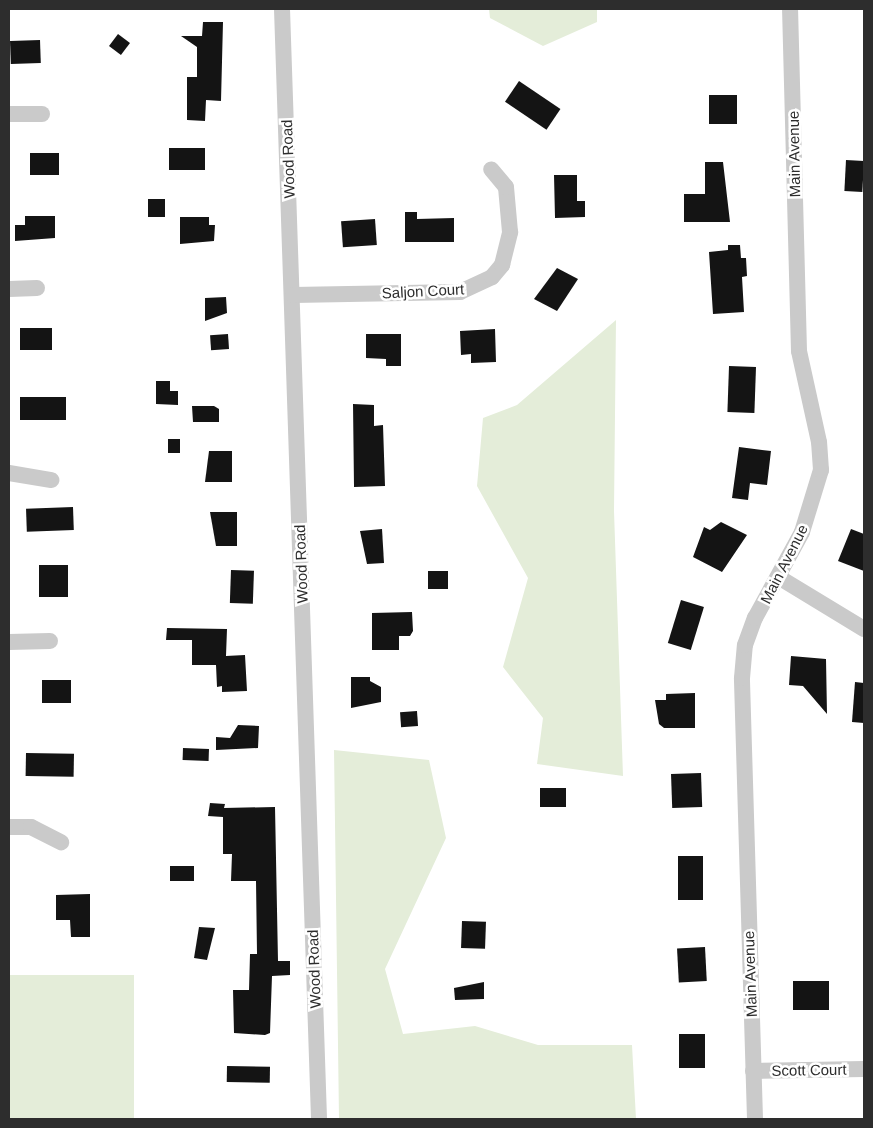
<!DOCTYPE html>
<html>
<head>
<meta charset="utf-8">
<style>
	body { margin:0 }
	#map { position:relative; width:873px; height:1128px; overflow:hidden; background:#fff; font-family:Arial,sans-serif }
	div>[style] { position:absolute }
	.green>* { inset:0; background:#e4edd9; transform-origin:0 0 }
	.building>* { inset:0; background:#141414; transform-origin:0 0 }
	.minor>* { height:16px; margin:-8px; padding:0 8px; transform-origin:8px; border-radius:8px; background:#cacaca }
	span { translate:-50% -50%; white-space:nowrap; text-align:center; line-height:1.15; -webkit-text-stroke:5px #fff; paint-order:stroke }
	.street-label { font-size:15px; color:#2d2d2d }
	.frame { position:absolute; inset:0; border:10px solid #2d2d2d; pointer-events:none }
</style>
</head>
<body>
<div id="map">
	<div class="green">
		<div style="clip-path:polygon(489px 9px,597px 9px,597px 22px,543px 46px,490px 18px)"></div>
		<div style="clip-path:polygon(616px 320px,614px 511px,623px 776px,537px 764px,543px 718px,503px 667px,528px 578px,477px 486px,483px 418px,517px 405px)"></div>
		<div style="clip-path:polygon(334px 750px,429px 760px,446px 838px,385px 969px,403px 1034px,475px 1026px,538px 1045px,632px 1045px,636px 1119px,339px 1119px)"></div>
		<div style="left:134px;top:975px;width:144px;height:125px;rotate:90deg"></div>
	</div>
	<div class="building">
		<div style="clip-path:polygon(203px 22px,223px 22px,221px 101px,206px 100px,205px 121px,187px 120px,187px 77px,197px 77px,197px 47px,181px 36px,202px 36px)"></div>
		<div style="left:118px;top:34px;width:15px;height:15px;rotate:37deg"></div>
		<div style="left:40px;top:40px;width:23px;height:30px;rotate:88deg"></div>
		<div style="left:519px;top:81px;width:50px;height:25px;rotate:34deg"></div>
		<div style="left:709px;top:95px;width:28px;height:29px"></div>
		<div style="left:169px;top:148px;width:36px;height:22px"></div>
		<div style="left:30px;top:153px;width:29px;height:22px"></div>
		<div style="left:846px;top:160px;width:18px;height:31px;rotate:3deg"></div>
		<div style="clip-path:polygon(705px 162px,723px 162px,730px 222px,684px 222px,684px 194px,705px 194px)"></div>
		<div style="clip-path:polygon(554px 175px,577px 175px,577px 201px,585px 201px,585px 217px,555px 218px)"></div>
		<div style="left:148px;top:199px;width:17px;height:18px"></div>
		<div style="clip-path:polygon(405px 212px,417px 212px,417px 219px,454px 218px,454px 242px,405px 242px)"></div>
		<div style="clip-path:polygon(25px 216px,55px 216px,55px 238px,15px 241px,15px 225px,25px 225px)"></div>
		<div style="clip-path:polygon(180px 217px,209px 217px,209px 225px,215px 225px,214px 241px,180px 244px)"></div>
		<div style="left:375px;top:219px;width:26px;height:34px;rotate:86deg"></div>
		<div style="clip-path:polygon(728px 245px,740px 245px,741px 258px,746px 258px,747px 276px,742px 277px,744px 312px,713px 314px,709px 252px,728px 250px)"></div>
		<div style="clip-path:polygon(557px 268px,578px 279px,557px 311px,534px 299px)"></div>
		<div style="clip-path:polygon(226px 297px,227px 313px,205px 321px,205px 298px)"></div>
		<div style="left:20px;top:328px;width:32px;height:22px"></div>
		<div style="clip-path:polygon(495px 329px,496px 362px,471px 363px,471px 354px,461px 355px,460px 331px)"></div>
		<div style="left:228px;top:334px;width:15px;height:18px;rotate:86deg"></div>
		<div style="clip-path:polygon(366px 334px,401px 334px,401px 366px,386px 366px,386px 359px,366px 358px)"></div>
		<div style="left:756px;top:367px;width:46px;height:27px;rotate:92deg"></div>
		<div style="clip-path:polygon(156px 381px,170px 381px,170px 391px,178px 391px,178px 405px,156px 404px)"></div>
		<div style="left:20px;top:397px;width:46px;height:23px"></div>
		<div style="clip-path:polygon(353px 404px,374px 405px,374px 426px,383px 425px,385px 486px,354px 487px)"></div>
		<div style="clip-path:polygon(192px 406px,214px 406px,219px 409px,219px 422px,193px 422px)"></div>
		<div style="left:168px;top:439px;width:12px;height:14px"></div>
		<div style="clip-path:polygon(739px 447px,771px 451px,767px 485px,750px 483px,748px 500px,732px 498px)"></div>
		<div style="clip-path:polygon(209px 451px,232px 451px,232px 482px,205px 482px)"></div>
		<div style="left:73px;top:507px;width:23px;height:47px;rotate:88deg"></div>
		<div style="clip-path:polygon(210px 512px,237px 512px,237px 546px,216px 546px)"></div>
		<div style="clip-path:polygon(721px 522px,747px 535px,722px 572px,693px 557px,704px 527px,710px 530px)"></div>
		<div style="clip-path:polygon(382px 529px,384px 563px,367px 564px,360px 531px)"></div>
		<div style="clip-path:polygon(851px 529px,864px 534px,864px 571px,838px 561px)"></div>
		<div style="left:39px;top:565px;width:29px;height:32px"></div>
		<div style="left:231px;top:570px;width:23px;height:33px;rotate:2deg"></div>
		<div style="left:428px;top:571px;width:20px;height:18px"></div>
		<div style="left:681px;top:600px;width:24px;height:45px;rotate:17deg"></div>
		<div style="clip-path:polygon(412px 612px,413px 631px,410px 636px,399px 636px,399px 650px,372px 650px,372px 613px)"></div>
		<div style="clip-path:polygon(167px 628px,227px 629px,226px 656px,245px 655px,247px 691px,222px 692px,222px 686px,217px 687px,216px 665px,192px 665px,192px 640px,166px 640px)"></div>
		<div style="clip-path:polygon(791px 656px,826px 659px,827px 714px,803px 686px,789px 685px)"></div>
		<div style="clip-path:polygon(351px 677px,370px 677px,370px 681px,381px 687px,381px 702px,351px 708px)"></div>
		<div style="left:42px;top:680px;width:29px;height:23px"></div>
		<div style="clip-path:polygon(855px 682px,864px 683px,864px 723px,852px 722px)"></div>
		<div style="clip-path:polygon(695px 693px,695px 728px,664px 728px,659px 724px,655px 700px,666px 700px,666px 694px)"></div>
		<div style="left:417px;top:711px;width:15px;height:17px;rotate:86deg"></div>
		<div style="clip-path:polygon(238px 725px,259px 726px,258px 748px,216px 750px,216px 737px,230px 738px)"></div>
		<div style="left:183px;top:748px;width:26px;height:12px;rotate:2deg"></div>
		<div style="left:26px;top:753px;width:48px;height:23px;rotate:1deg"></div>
		<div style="left:701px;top:773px;width:34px;height:30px;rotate:88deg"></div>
		<div style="left:540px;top:788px;width:26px;height:19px"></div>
		<div style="clip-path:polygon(210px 803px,225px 804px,224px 808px,275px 807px,278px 961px,290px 961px,290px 975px,272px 976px,270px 1033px,265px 1035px,234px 1033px,233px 990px,249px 990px,250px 954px,257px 954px,256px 881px,231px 881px,232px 854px,223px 854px,223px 817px,208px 816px)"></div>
		<div style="left:678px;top:856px;width:25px;height:44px"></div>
		<div style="left:170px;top:866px;width:24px;height:15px"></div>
		<div style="clip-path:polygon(90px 894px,90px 937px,71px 937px,70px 920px,56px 920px,56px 895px)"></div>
		<div style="left:462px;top:921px;width:24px;height:27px;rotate:2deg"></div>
		<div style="clip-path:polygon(199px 927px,215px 928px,207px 960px,194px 958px)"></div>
		<div style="left:705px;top:947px;width:34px;height:28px;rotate:87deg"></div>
		<div style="left:793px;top:981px;width:36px;height:29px"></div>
		<div style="clip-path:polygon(484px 982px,484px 999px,455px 1000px,454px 988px)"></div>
		<div style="left:679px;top:1034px;width:26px;height:34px"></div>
		<div style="left:227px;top:1066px;width:43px;height:16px;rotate:1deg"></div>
	</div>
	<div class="minor">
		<div style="left:282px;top:9px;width:1111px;rotate:88.09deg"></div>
		<div style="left:9px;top:114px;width:33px"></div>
		<div style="left:9px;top:289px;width:28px;rotate:-2deg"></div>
		<div style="left:293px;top:295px;width:167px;rotate:-1deg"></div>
		<div style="left:460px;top:292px;width:35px;rotate:-25deg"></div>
		<div style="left:492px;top:277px;width:16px;rotate:-50deg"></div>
		<div style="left:502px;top:265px;width:34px;rotate:-76deg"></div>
		<div style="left:510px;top:232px;width:45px;rotate:-95.1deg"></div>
		<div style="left:506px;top:187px;width:23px;rotate:-130deg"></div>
		<div style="left:9px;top:473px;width:43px;rotate:9.5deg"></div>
		<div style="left:780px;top:578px;width:98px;rotate:31.3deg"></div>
		<div style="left:9px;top:642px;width:41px;rotate:-1.4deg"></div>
		<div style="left:9px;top:827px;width:22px"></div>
		<div style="left:31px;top:827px;width:34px;rotate:27deg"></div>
		<div style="left:753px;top:1071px;width:111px;rotate:-1deg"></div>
		<div style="left:755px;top:1119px;width:441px;rotate:-91.7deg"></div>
		<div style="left:742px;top:678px;width:33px;rotate:-85deg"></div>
		<div style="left:745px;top:645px;width:29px;rotate:-70deg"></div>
		<div style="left:755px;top:618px;width:98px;rotate:-61.3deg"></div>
		<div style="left:802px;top:532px;width:65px;rotate:-73deg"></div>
		<div style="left:821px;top:470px;width:28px;rotate:-94deg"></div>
		<div style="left:819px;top:442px;width:93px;rotate:-102.4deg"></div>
		<div style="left:799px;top:351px;width:342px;rotate:-91.5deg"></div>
	</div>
	<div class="street-label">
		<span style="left:794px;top:154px;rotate:-91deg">Main Avenue</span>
		<span style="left:288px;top:159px;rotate:-92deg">Wood Road</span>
		<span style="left:423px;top:291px;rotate:-3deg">Saljon Court</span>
		<span style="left:301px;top:564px;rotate:-92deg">Wood Road</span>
		<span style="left:784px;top:564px;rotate:-63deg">Main Avenue</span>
		<span style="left:314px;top:969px;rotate:-92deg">Wood Road</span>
		<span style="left:750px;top:974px;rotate:-92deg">Main Avenue</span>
		<span style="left:809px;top:1070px;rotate:-1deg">Scott Court</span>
	</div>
	<div class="frame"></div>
</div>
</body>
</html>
